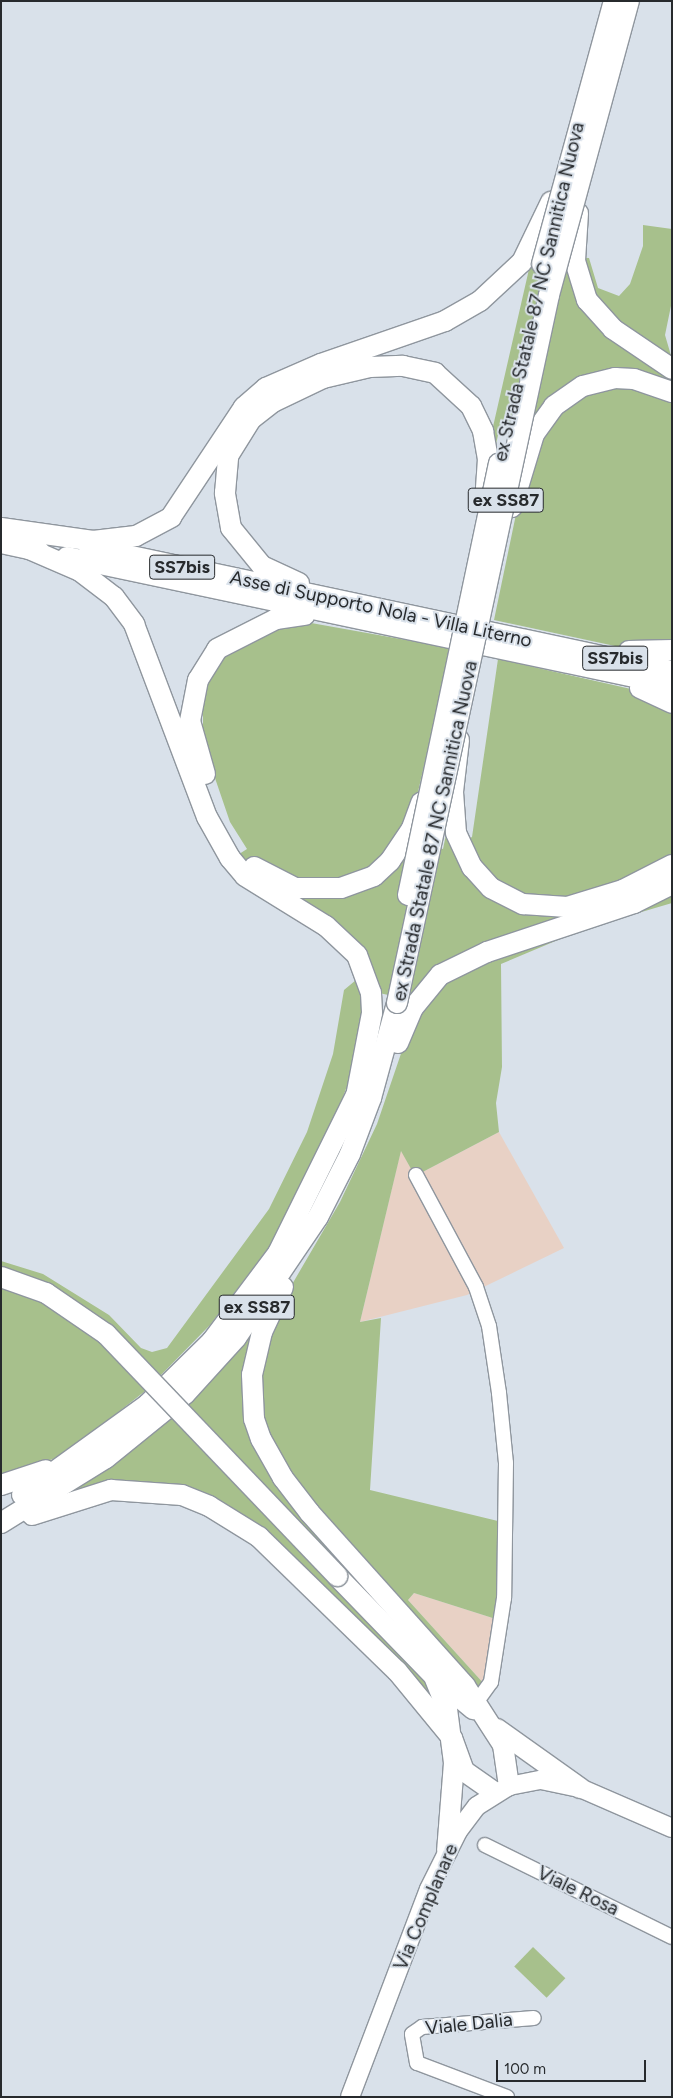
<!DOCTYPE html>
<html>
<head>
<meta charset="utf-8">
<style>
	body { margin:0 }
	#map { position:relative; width:673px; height:2098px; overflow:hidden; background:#d9e1ea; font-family:Figtree,sans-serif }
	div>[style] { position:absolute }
	.industrial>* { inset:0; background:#e8d1c5 }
	.green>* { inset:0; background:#a7c08c; transform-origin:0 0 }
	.roads { filter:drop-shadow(1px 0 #8f969e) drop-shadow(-1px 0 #8f969e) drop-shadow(0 1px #8f969e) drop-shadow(0 -1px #8f969e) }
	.minor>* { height:14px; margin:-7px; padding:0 7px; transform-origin:7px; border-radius:7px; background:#fff }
	.major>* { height:18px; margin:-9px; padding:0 9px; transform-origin:9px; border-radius:9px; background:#fff }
	.highway>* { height:20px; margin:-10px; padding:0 10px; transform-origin:10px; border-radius:10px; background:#fff }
	.bridges { filter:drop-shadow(1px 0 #8f969e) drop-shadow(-1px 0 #8f969e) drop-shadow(0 1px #8f969e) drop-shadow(0 -1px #8f969e) }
	.highway-bridge>* { height:20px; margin:-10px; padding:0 10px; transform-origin:10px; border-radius:10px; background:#fff }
	span { translate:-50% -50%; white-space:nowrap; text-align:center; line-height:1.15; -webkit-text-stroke:4px #d9e1ea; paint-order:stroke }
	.shield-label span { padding:1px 4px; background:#d9e1ea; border:1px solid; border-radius:4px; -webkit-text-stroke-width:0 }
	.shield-label { font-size:18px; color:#272a2d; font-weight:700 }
	.street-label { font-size:19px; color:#272a2d }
	.frame { position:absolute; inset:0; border:2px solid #272a2d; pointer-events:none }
	.scale { position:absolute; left:496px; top:2060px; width:150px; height:22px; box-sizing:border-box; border:2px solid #272a2d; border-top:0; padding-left:6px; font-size:15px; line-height:18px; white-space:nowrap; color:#272a2d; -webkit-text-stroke:4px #d9e1ea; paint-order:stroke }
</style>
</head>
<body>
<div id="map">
	<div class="industrial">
		<div style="clip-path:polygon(499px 1132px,564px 1248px,467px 1295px,360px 1322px,401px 1150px,415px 1176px)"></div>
		<div style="clip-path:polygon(414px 1593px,499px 1620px,485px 1685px,408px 1600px)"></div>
	</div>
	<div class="green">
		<div style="clip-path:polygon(643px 225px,672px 229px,672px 301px,665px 335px,672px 359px,672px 645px,629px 649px,494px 620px,520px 495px,540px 434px,500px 427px,495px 448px,492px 431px,532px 256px,589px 258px,598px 288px,619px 296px,630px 284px,643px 246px)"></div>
		<div style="clip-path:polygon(300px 621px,451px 648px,415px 805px,412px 842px,443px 849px,449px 820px,455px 846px,472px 837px,498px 659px,631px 689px,672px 710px,672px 903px,584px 929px,501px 964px,502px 1067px,496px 1103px,499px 1132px,415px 1176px,401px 1151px,360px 1322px,381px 1318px,370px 1490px,502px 1522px,499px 1620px,414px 1593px,408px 1600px,485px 1685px,481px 1693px,282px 1466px,261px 1417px,258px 1363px,287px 1293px,340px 1202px,377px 1124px,407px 1036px,412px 1000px,379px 993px,372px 973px,236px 856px,247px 849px,230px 822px,203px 743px,203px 695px,219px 658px,247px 634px)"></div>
		<div style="clip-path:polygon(356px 980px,366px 1001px,358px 1056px,339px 1108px,275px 1239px,210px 1325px,158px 1378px,1px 1270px,1px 1261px,43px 1274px,109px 1315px,141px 1348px,152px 1352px,167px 1348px,269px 1209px,307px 1132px,333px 1054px,344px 990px)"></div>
		<div style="clip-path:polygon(1px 1284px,24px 1289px,74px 1317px,149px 1388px,65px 1454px,1px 1480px)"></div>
		<div style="clip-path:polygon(258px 1319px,259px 1445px,449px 1674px,430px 1695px,204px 1498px,65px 1495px)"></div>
		<div style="left:533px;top:1947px;width:45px;height:27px;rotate:44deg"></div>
	</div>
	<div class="roads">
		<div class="minor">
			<div style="left:416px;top:1175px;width:127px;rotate:61.8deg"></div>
			<div style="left:476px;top:1287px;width:41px;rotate:71.6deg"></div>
			<div style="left:489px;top:1326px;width:68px;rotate:81.5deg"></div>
			<div style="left:499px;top:1393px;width:70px;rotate:84.3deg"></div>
			<div style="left:506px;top:1463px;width:135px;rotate:90.8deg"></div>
			<div style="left:504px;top:1598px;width:85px;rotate:98.8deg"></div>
			<div style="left:491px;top:1682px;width:27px;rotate:126deg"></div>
			<div style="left:485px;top:1845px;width:208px;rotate:26.2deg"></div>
			<div style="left:507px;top:2097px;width:96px;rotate:-159.3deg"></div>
			<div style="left:417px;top:2063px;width:29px;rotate:-100deg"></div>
			<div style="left:412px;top:2034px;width:12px;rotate:-35deg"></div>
			<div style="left:422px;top:2027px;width:112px;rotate:-4.6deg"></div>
		</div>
		<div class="major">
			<div style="left:350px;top:2097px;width:222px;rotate:-69.2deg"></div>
			<div style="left:429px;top:1889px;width:65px;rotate:-63.4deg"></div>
			<div style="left:458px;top:1831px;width:31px;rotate:-53deg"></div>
			<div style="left:477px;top:1806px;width:38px;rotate:-32deg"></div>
			<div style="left:509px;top:1786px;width:33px;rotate:-11deg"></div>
			<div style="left:541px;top:1780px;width:40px;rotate:12deg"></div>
			<div style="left:580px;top:1788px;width:100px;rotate:23.5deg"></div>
		</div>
		<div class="highway">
			<div style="left:578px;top:213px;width:48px;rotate:93.6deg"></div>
			<div style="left:575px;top:261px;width:41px;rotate:72.9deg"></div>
			<div style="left:587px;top:300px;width:39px;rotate:48deg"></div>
			<div style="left:613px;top:329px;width:71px;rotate:34.1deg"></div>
			<div style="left:512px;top:507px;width:76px;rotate:-73.2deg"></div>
			<div style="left:534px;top:434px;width:34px;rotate:-54deg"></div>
			<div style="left:554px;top:406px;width:35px;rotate:-35deg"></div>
			<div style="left:583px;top:386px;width:33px;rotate:-14deg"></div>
			<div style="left:615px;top:378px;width:19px;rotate:3deg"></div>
			<div style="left:634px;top:379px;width:40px;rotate:18.9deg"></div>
			<div style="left:1px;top:528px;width:93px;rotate:8deg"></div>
			<div style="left:93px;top:541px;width:43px;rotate:-6.6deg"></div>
			<div style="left:136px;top:536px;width:40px;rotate:-28deg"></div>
			<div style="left:171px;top:517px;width:132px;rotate:-56.4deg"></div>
			<div style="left:244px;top:407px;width:29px;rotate:-41deg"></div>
			<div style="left:266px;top:388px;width:60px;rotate:-23.6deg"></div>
			<div style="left:321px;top:364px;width:131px;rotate:-19.1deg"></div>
			<div style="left:445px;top:321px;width:40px;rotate:-29.7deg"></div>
			<div style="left:480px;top:301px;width:57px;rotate:-42.9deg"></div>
			<div style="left:522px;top:262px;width:67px;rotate:-64.2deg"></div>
			<div style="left:1px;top:543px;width:39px;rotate:12deg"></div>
			<div style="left:89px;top:547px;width:596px;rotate:12.01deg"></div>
			<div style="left:27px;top:548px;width:58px;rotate:23.5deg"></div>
			<div style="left:80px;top:571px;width:43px;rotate:37.4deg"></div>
			<div style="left:114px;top:597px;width:34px;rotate:53deg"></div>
			<div style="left:134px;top:624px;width:206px;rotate:69.3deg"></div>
			<div style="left:207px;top:817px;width:47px;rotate:60.7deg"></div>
			<div style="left:230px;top:858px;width:23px;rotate:50deg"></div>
			<div style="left:245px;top:876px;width:95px;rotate:31.7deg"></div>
			<div style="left:326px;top:926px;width:42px;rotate:43.1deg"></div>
			<div style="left:357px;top:955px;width:40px;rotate:69.8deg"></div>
			<div style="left:371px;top:993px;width:20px;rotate:87deg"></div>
			<div style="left:372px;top:1013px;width:86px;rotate:100.8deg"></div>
			<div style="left:67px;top:557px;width:618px;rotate:11.95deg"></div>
			<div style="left:299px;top:583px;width:41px;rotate:-155.3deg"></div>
			<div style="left:262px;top:566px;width:49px;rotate:-129.2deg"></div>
			<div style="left:231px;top:528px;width:36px;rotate:-100deg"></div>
			<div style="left:225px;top:493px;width:37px;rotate:-85deg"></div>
			<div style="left:228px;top:456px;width:44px;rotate:-58.1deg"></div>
			<div style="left:251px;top:419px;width:28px;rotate:-38deg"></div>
			<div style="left:273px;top:402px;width:55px;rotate:-25.6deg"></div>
			<div style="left:323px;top:378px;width:48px;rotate:-13.2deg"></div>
			<div style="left:370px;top:367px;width:33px;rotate:-2deg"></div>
			<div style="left:403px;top:366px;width:33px;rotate:12deg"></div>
			<div style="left:435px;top:373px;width:49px;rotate:42.5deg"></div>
			<div style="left:471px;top:406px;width:28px;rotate:64deg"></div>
			<div style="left:483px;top:431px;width:28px;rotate:80deg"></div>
			<div style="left:488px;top:459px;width:32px;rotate:94deg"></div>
			<div style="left:629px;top:651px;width:43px;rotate:-1.3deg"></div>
			<div style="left:640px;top:688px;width:35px;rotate:25deg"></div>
			<div style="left:459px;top:740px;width:52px;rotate:96.6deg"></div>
			<div style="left:453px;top:792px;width:41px;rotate:85.8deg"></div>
			<div style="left:456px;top:833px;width:38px;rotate:65deg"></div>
			<div style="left:472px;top:867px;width:28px;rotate:48deg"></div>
			<div style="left:491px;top:888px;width:36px;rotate:27deg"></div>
			<div style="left:523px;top:904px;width:44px;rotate:3.9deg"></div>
			<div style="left:567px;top:907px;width:59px;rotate:-16.9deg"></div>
			<div style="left:623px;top:890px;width:55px;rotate:-27deg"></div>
			<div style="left:205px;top:774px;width:55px;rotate:-105.8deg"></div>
			<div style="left:190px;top:721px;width:42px;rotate:-79deg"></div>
			<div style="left:198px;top:680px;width:36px;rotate:-58deg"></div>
			<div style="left:217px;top:649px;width:66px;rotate:-27deg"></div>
			<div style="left:276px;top:619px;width:29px;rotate:-8deg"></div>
			<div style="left:254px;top:867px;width:46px;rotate:27.1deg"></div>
			<div style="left:295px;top:888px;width:46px"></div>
			<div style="left:341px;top:888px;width:35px;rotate:-20deg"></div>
			<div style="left:374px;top:876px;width:22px;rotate:-43deg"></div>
			<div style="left:390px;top:861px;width:40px;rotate:-56deg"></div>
			<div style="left:412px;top:828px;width:27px;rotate:-70deg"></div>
			<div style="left:398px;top:1043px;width:38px;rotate:-67deg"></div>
			<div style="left:413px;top:1008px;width:43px;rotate:-50.7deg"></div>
			<div style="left:440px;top:975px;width:52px;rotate:-26.1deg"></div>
			<div style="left:487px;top:952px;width:155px;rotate:-18.4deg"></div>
			<div style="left:634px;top:903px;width:42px;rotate:-26.6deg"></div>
			<div style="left:283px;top:1287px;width:50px;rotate:115deg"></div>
			<div style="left:262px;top:1332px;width:44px;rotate:103.1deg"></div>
			<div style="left:252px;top:1375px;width:44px;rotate:87.4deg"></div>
			<div style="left:254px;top:1419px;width:21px;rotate:71deg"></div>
			<div style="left:261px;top:1439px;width:45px;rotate:60.6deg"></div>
			<div style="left:283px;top:1478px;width:44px;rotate:52.4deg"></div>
			<div style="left:310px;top:1513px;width:232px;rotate:48.1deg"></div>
			<div style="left:465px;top:1686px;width:70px;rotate:57.2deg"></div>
			<div style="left:503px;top:1745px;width:41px;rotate:81.7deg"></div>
			<div style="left:1px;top:1485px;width:47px;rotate:-18.4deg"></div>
			<div style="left:22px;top:1495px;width:155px;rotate:-35.8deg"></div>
			<div style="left:148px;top:1404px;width:90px;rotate:-44.5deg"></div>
			<div style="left:212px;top:1341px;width:110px;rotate:-53.1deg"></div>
			<div style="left:278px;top:1253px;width:185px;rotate:-63.7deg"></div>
			<div style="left:32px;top:1515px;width:83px;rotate:-17.6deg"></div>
			<div style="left:111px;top:1490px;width:71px;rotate:4deg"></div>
			<div style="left:182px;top:1495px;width:29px;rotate:22deg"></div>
			<div style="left:209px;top:1506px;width:59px;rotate:31.8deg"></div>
			<div style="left:259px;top:1537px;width:192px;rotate:44.2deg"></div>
			<div style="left:397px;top:1671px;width:87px;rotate:50.6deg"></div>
			<div style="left:452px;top:1738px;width:35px;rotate:70deg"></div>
			<div style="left:464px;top:1771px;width:38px;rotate:35deg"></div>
			<div style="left:1px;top:1523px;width:123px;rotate:-31.8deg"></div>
			<div style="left:106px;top:1458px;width:102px;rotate:-39deg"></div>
			<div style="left:185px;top:1394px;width:76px;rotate:-47.7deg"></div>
			<div style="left:236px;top:1338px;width:146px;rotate:-55.9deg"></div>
			<div style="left:318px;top:1217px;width:71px;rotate:-63.1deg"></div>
			<div style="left:350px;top:1154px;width:60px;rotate:-69.4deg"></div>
			<div style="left:371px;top:1098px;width:98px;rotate:-74.7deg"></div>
			<div style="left:337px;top:1576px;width:141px;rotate:45.9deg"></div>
			<div style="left:435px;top:1677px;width:50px;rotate:40.1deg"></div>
			<div style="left:435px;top:1679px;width:32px;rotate:68deg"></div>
			<div style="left:447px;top:1709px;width:54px;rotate:82.6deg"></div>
			<div style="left:454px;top:1763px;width:88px;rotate:94.5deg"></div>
			<div style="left:497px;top:1729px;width:102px;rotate:35.4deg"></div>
		</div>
	</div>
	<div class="bridges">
		<div class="highway-bridge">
			<div style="left:542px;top:264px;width:273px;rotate:-74.7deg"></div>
			<div style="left:408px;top:895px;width:441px;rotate:-78.1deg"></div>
			<div style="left:397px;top:1003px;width:724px;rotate:-77.88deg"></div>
			<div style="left:549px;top:295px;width:305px;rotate:-74.8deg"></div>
			<div style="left:1px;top:1277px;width:48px;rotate:19.6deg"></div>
			<div style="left:46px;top:1293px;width:73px;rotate:34.3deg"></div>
			<div style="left:106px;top:1334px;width:335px;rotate:46.3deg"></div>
		</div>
	</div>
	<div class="shield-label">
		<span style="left:506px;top:500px">ex SS87</span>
		<span style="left:182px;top:567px">SS7bis</span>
		<span style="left:615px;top:658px">SS7bis</span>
		<span style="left:257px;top:1307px">ex SS87</span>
	</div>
	<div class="street-label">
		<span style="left:539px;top:292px;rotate:-77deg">ex Strada Statale 87 NC Sannitica Nuova</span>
		<span style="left:381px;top:609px;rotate:12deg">Asse di Supporto Nola - Villa Literno</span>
		<span style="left:435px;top:831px;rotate:-78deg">ex Strada Statale 87 NC Sannitica Nuova</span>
		<span style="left:578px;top:1891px;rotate:26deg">Viale Rosa</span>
		<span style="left:426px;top:1907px;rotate:-67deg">Via Complanare</span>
		<span style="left:469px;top:2024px;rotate:-6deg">Viale Dalia</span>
	</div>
	<div class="frame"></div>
	<div class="scale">100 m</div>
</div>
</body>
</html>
